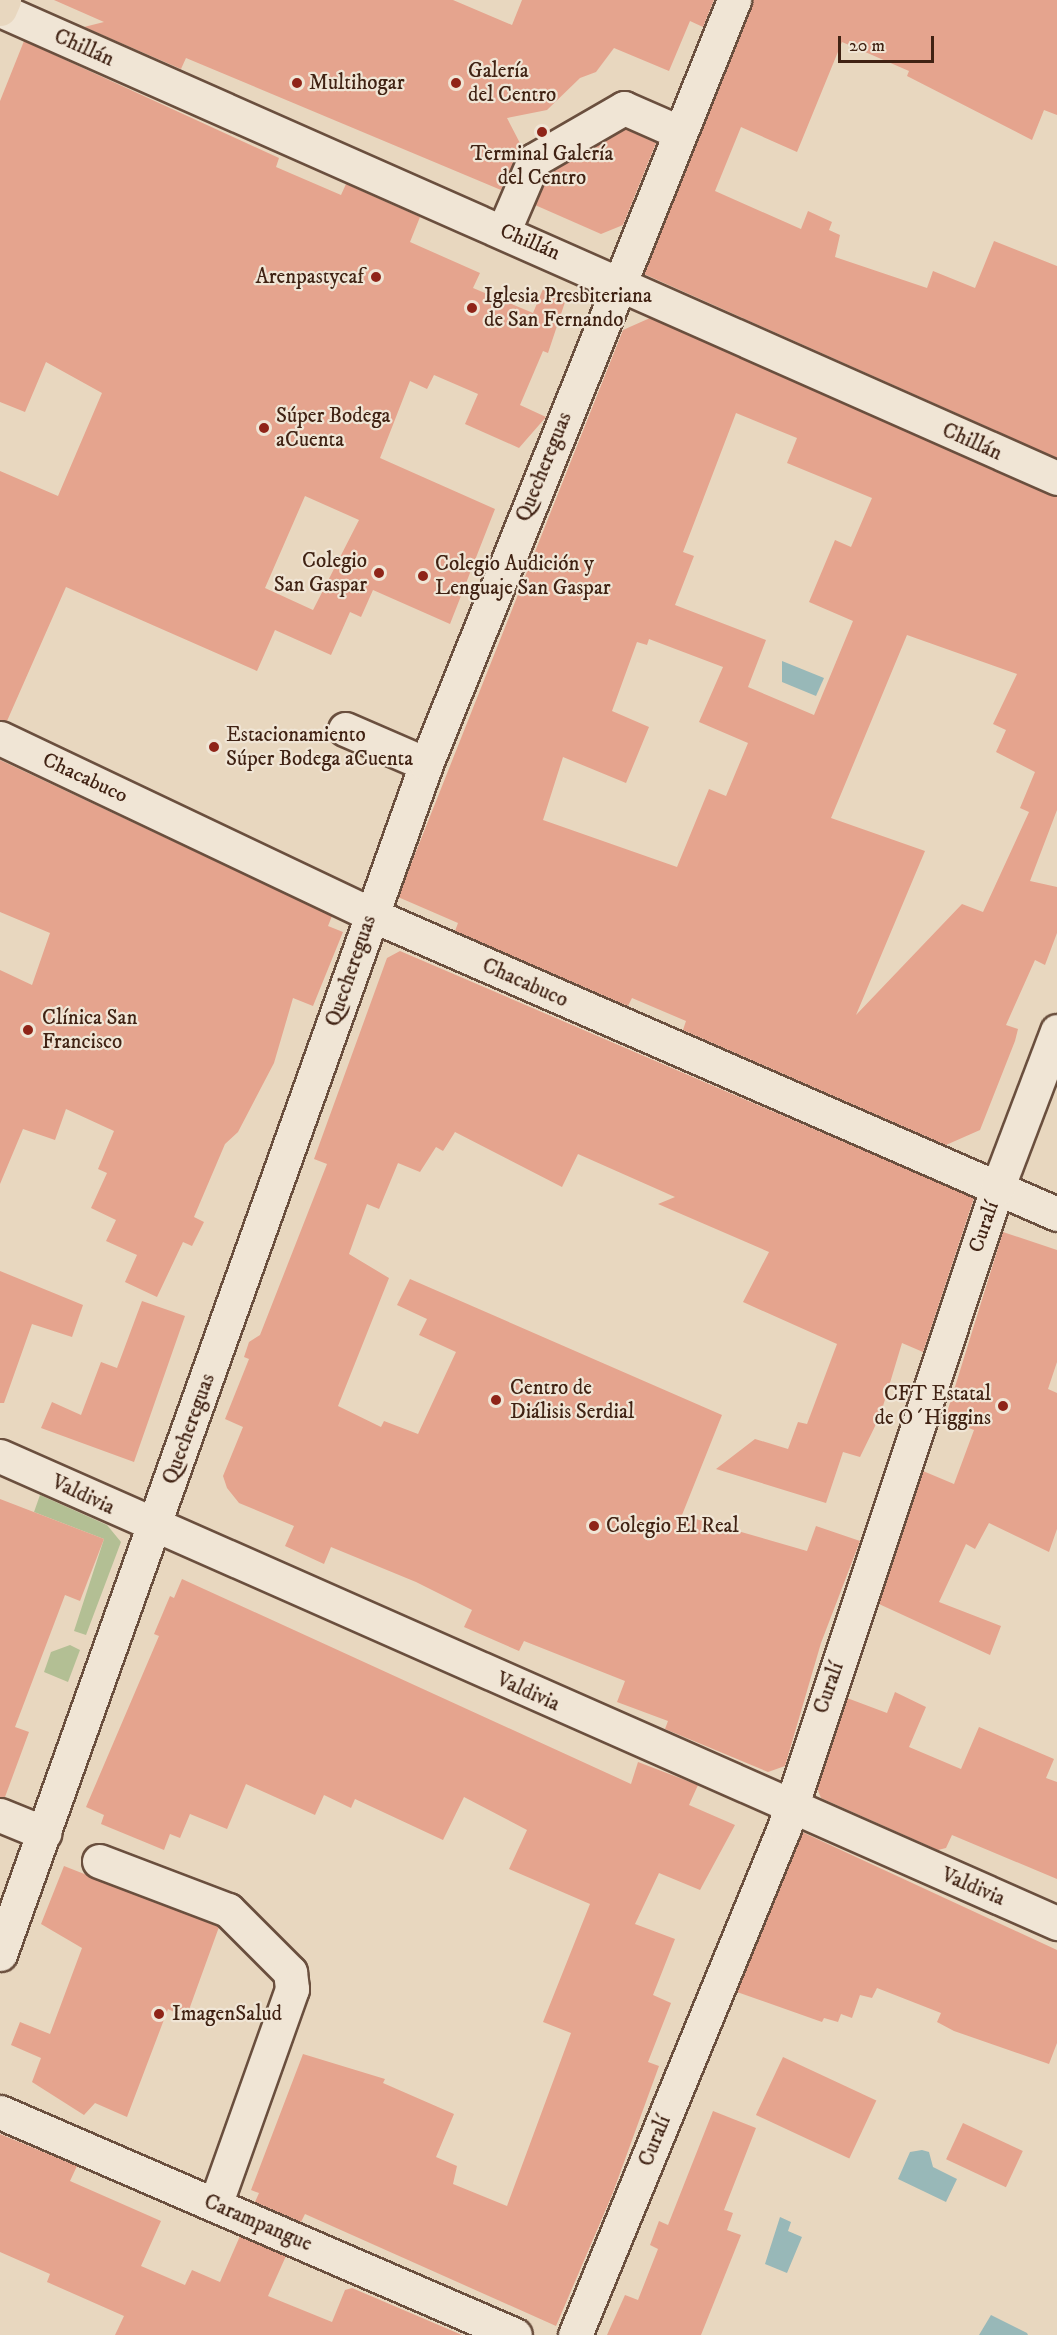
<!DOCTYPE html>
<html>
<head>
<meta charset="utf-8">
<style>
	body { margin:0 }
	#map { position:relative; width:1057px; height:2335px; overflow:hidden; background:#e8d7bf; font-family:"IM FELL DW Pica",serif }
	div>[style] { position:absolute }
	.green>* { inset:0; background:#b3bf94 }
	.water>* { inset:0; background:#98b8b8 }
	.building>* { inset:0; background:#e5a48e; transform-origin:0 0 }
	.roads { filter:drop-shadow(2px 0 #6a4f3e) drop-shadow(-2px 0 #6a4f3e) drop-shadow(0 2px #6a4f3e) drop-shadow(0 -2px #6a4f3e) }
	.minor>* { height:33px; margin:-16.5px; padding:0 16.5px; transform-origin:16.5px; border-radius:16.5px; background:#f0e5d5 }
	.major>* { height:33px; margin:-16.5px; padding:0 16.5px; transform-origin:16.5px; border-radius:16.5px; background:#e8d7bf }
	.dots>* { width:16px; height:16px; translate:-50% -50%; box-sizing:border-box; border:3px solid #f0e5d5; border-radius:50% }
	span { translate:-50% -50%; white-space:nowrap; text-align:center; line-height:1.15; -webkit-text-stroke:4.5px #f0e5d5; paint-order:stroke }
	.street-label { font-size:21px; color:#402213 }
	.poi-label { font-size:21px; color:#402213 }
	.left { translate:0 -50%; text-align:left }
	.right { translate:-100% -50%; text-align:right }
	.scale { position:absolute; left:838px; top:36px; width:96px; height:27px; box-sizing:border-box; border:3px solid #402213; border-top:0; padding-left:8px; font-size:18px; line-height:21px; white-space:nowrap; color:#402213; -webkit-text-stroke:4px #f0e5d5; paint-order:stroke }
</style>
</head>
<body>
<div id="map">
	<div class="green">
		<div style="clip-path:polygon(40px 1495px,107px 1525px,121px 1542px,86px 1635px,74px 1631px,104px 1539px,34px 1512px)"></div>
		<div style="clip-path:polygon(70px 1645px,80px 1650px,68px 1682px,44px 1672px,51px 1652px)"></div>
	</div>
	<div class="water">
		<div style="clip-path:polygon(782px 661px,824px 678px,816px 696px,782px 682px)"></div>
		<div style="clip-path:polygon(922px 2150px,929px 2152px,933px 2167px,957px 2179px,946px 2202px,898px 2179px,910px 2152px)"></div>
		<div style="clip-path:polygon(780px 2217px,791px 2222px,788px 2231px,802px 2237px,787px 2273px,765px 2264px)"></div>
		<div style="clip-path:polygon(991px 2315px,1027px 2333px,1028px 2335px,979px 2335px)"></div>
	</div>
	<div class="building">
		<div style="clip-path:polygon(54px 0,453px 0,512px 25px,522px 0,714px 0,703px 27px,690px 21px,669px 71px,614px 48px,596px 72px,580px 78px,547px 110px,507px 118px,522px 147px,501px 190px,186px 58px,181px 69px,84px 27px,104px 22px)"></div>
		<div style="clip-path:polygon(752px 0,1057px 0,1057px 115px,1044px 110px,1032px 140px,907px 76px,909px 71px,842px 42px,797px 152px,741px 127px,715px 191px,801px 229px,808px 211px,832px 222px,829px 230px,840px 235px,835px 257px,927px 288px,933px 271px,975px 288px,994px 241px,1057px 266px,1057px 458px,644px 274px)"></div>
		<div style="clip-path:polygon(evenodd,24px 41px,279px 158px,276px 167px,341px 195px,346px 184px,420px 217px,410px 242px,480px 273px,473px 288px,533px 313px,543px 289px,566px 299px,548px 353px,543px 351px,520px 405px,546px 417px,519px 448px,465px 424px,478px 394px,434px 375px,427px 389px,410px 381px,380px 458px,495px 509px,450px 624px,373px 590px,361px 617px,350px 612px,331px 655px,275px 630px,257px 671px,66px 587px,7px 721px,0 720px,0 471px,58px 496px,102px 393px,46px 362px,25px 412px,0 402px,0 101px,24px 41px,305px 496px,359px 520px,313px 610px,265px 588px,305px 496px)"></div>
		<div style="clip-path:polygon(625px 129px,656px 143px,623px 225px,601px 234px,535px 205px,549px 173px)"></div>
		<div style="clip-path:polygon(evenodd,650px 318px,1057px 496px,1057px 810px,1030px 881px,1057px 887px,1057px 933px,1045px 965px,1035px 960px,1006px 1025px,1018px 1029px,1015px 1041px,980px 1130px,946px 1145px,683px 1030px,686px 1021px,632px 998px,628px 1006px,455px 931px,458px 923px,398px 897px,623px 330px,650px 318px,736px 413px,797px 438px,787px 463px,872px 498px,851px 547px,835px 540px,809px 602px,853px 621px,814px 715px,748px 687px,766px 640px,675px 605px,694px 556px,683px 552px,736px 413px,650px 318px,907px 635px,1017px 674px,993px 724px,1006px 730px,996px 752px,1035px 772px,1020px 808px,1029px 812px,983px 912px,962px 904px,856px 1015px,925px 851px,831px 818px,907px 635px,650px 318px,649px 639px,723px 667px,699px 722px,748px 743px,726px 796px,709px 789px,677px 867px,543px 820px,563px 757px,626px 783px,649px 727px,612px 711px,637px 642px,647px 645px,649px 639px)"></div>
		<div style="clip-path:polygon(0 760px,332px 916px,328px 926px,343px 932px,313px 1006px,293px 998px,274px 1063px,238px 1132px,225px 1144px,202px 1198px,194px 1217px,204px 1222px,192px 1246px,183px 1242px,157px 1297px,125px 1282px,137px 1255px,106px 1241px,116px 1220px,91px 1208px,107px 1173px,98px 1169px,114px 1131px,66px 1109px,55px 1140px,23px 1129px,0 1184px,0 970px,32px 985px,50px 933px,0 912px)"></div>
		<div style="clip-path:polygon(400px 951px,974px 1198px,923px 1352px,902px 1343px,880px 1416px,860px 1457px,843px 1452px,826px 1503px,716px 1469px,755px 1439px,788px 1449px,798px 1422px,807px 1424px,837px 1344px,743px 1302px,769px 1252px,658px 1204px,675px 1197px,578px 1154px,562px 1187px,455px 1132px,443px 1151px,436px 1147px,420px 1172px,398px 1163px,379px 1209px,367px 1204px,349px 1254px,389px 1278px,338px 1406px,381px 1427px,384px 1421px,418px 1434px,456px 1352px,419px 1335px,427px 1319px,397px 1305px,410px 1279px,722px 1415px,682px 1515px,807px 1551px,816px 1526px,860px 1541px,821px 1643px,785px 1766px,768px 1772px,665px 1729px,668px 1721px,617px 1702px,625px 1681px,524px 1641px,519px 1651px,464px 1627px,472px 1610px,416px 1582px,331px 1547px,324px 1564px,285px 1546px,294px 1526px,239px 1503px,227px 1488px,223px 1476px,243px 1427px,225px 1419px,249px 1359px,244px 1357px,249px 1342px,260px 1335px,327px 1164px,314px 1159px,387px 958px)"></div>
		<div style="clip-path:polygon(1003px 1232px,1057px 1250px,1057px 1362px,1048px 1389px,1057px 1393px,1057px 1529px,1049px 1552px,989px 1523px,975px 1549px,966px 1544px,939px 1602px,1001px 1626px,990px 1655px,879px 1604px,923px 1471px,954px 1484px,974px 1430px,945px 1419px)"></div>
		<div style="clip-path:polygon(0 1271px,83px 1305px,72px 1337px,32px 1324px,4px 1403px,0 1403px)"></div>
		<div style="clip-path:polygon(142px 1301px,185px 1316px,134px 1462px,41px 1428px,52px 1402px,81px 1415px,101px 1362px,117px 1368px)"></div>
		<div style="clip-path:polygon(0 1499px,104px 1539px,80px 1601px,65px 1595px,15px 1727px,29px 1732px,5px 1797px,0 1797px)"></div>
		<div style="clip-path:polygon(182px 1579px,631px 1784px,638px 1762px,698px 1785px,689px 1805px,735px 1825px,700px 1890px,659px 1873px,635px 1924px,675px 1939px,653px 1995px,671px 2003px,648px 2062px,659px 2066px,612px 2195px,556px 2326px,305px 2214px,301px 2222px,255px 2202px,259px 2193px,251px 2190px,303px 2054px,385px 2079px,383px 2083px,454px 2114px,436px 2157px,457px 2166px,453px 2184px,507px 2206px,571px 2033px,543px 2022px,590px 1904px,509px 1869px,527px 1830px,464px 1797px,443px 1840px,355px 1799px,351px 1808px,324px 1795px,315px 1815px,246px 1784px,227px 1829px,190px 1814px,180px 1838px,170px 1834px,164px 1850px,101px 1824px,104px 1815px,86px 1807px,159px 1636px,154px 1634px,170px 1596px,174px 1598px)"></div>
		<div style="clip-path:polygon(895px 1692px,926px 1707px,909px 1747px,961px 1769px,979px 1727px,1054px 1759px,1046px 1778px,1057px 1782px,1057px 1879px,952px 1835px,946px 1848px,938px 1850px,821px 1798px,817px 1788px,847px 1698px,887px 1713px)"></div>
		<div style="clip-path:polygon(802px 1832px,1057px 1950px,1057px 2043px,1049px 2064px,954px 2031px,937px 2022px,941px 2013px,877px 1988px,872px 1998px,860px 1995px,852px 2018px,841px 2014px,838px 2022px,824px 2018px,822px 2022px,737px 1992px)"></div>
		<div style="clip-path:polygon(64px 1866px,219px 1927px,186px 2018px,168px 2009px,127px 2117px,95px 2103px,84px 2115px,32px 2082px,41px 2058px,11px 2045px,20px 2022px,50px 2034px,82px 1948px,41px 1924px)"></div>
		<div style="left:783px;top:2057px;width:103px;height:64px;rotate:25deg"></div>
		<div style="clip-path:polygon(713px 2111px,756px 2128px,724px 2210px,733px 2213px,727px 2230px,741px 2235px,701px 2335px,607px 2335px,625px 2295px,638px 2300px,658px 2249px,650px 2245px,659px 2221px,668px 2225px)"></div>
		<div style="left:963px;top:2123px;width:66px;height:40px;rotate:25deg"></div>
		<div style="clip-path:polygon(0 2134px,77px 2166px,70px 2181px,161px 2221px,141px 2266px,185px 2285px,192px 2270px,220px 2282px,240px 2236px,286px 2256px,268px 2296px,332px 2322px,345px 2290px,352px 2288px,462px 2335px,115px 2335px,124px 2316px,47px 2282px,50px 2274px,0 2252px)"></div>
	</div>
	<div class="roads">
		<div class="minor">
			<div style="left:0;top:10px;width:1156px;rotate:23.88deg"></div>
			<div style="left:504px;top:230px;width:76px;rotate:-66.8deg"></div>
			<div style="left:534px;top:160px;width:104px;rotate:-30deg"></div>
			<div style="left:624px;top:108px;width:60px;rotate:23.6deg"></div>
			<div style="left:345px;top:729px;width:88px;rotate:23.4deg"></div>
			<div style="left:0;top:738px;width:427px;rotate:25.4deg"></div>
			<div style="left:386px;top:921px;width:732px;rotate:23.59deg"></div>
			<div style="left:0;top:1456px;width:1156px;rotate:23.84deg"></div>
			<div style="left:0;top:1815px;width:48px;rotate:22.2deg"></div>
			<div style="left:99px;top:1861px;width:138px;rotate:20.8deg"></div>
			<div style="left:228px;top:1910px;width:88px;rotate:45deg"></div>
			<div style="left:290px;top:1972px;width:17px;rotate:83deg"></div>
			<div style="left:292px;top:1989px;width:229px;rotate:109.6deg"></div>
			<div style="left:0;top:1954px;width:1264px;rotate:-70.3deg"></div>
			<div style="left:426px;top:764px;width:824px;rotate:-68.04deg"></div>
			<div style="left:0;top:2112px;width:561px;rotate:23.41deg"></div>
			<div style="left:575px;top:2335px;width:548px;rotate:-67.6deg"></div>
			<div style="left:784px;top:1828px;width:674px;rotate:-71.57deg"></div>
			<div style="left:997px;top:1189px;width:169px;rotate:-69.2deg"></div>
		</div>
		<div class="major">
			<div style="left:0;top:9px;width:10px;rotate:-66deg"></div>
		</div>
	</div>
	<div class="dots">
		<div style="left:297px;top:83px;background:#8f2418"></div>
		<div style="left:456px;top:83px;background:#8f2418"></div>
		<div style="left:542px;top:132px;background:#8f2418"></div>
		<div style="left:376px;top:277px;background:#8f2418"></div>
		<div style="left:472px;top:308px;background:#8f2418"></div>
		<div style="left:264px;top:428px;background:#8f2418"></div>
		<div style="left:379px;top:573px;background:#8f2418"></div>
		<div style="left:423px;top:576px;background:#8f2418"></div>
		<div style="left:214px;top:747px;background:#8f2418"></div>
		<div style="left:28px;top:1030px;background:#8f2418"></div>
		<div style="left:496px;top:1400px;background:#8f2418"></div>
		<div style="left:1003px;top:1406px;background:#8f2418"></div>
		<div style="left:594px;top:1526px;background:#8f2418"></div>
		<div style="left:159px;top:2014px;background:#8f2418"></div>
	</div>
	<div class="street-label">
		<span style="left:84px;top:48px;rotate:24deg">Chillán</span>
		<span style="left:530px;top:242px;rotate:23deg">Chillán</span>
		<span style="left:972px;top:442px;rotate:24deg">Chillán</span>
		<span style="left:544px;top:467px;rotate:-68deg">Quechereguas</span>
		<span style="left:85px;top:778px;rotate:25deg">Chacabuco</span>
		<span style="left:351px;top:971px;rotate:-71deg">Quechereguas</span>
		<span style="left:525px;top:983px;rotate:24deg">Chacabuco</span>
		<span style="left:984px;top:1227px;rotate:-71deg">Curalí</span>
		<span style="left:189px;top:1429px;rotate:-70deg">Quechereguas</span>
		<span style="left:83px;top:1495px;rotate:25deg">Valdivia</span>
		<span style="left:829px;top:1688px;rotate:-71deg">Curalí</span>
		<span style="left:528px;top:1692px;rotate:24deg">Valdivia</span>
		<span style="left:973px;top:1887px;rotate:23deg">Valdivia</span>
		<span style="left:655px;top:2141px;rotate:-68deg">Curalí</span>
		<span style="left:258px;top:2223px;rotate:23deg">Carampangue</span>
	</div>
	<div class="poi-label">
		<span class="left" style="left:468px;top:83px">Galería<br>del Centro</span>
		<span class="left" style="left:309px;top:83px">Multihogar</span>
		<span style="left:542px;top:166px">Terminal Galería<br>del Centro</span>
		<span class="right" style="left:364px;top:277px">Arenpastycaf</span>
		<span class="left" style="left:484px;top:308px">Iglesia Presbiteriana<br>de San Fernando</span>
		<span class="left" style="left:276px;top:428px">Súper Bodega<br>aCuenta</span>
		<span class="right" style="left:367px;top:573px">Colegio<br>San Gaspar</span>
		<span class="left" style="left:435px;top:576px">Colegio Audición y<br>Lenguaje San Gaspar</span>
		<span class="left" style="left:226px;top:747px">Estacionamiento<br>Súper Bodega aCuenta</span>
		<span class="left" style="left:42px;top:1030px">Clínica San<br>Francisco</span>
		<span class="left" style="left:510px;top:1400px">Centro de<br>Diálisis Serdial</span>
		<span class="right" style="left:991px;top:1406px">CFT Estatal<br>de O´Higgins</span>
		<span class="left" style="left:606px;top:1526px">Colegio El Real</span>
		<span class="left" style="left:172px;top:2014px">ImagenSalud</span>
	</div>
	<div class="scale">20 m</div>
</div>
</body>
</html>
